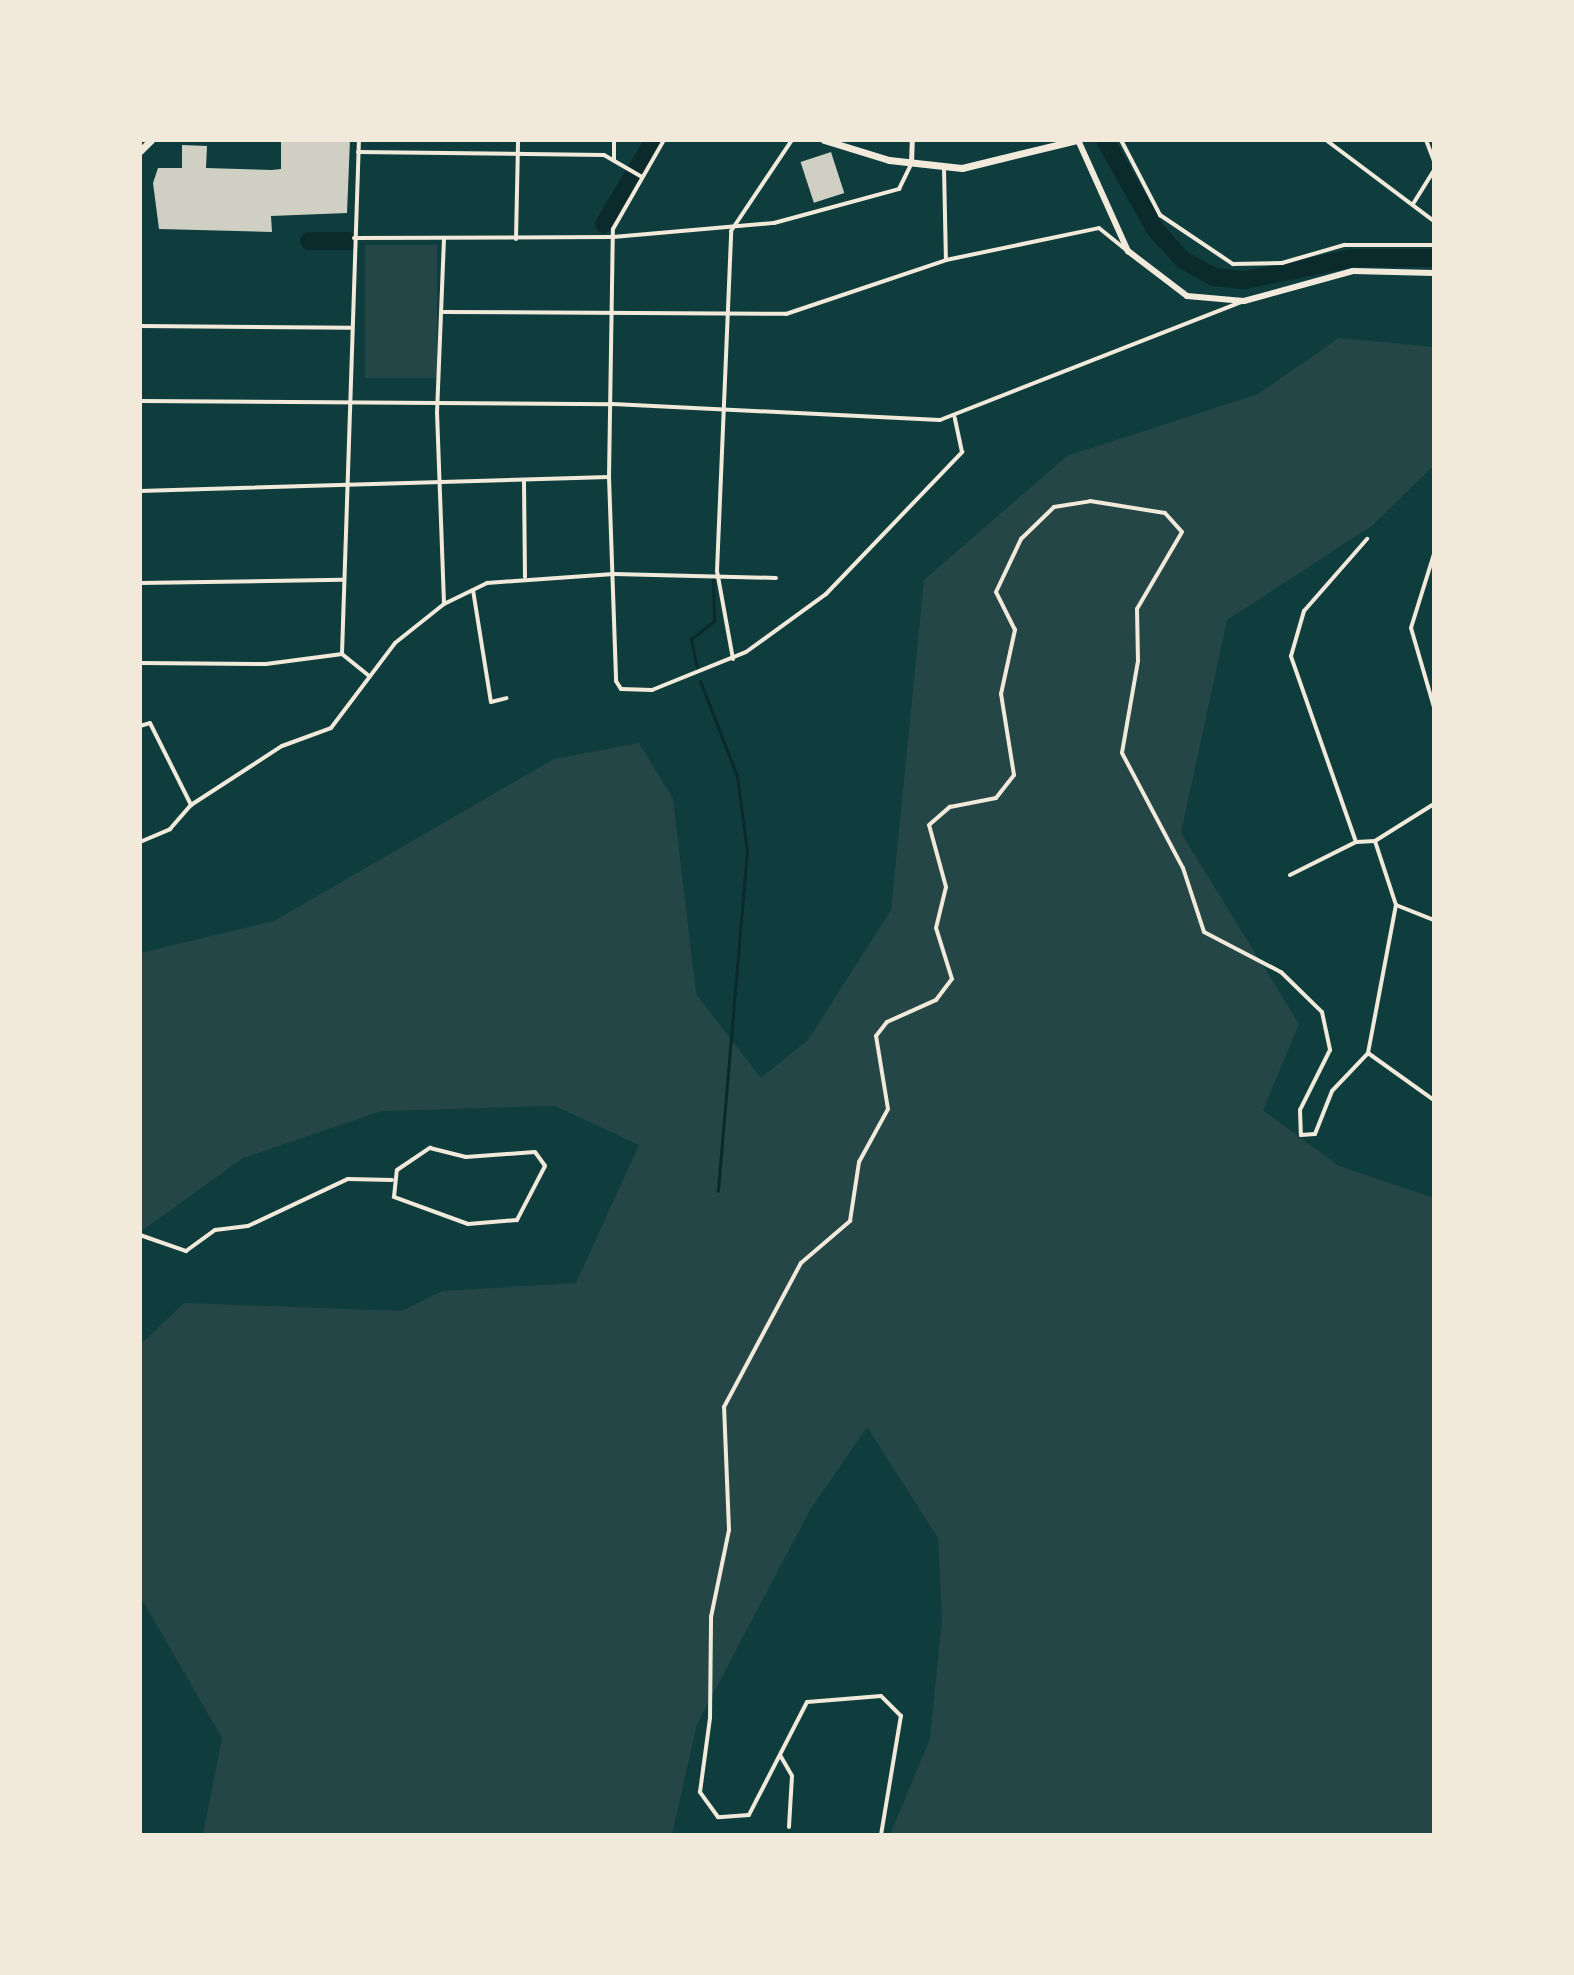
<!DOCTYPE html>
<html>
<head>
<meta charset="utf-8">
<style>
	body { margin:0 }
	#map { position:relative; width:1574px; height:1975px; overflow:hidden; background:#0f3d3e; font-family:"Public Sans",sans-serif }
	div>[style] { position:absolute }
	.green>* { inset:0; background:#244646; transform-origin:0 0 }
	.stream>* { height:3px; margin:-1.5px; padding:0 1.5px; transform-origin:1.5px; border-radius:1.5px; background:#0a2a2b }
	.river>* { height:18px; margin:-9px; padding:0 9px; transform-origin:9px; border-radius:9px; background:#0a2a2b }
	.building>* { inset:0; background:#cfcfc3; transform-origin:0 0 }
	.minor>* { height:4px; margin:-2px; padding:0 2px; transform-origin:2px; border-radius:2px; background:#f1e9da }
	.tertiary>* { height:5px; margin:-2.5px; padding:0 2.5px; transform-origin:2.5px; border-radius:2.5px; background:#f1e9da }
	.secondary>* { height:6px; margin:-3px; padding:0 3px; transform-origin:3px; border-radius:3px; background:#f1e9da }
	.trunk>* { height:7px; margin:-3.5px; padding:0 3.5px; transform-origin:3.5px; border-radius:3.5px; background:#f1e9da }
	span { translate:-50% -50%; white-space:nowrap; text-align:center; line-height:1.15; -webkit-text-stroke:8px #f1e9da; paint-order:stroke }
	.frame { position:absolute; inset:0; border:142px solid #f1e9da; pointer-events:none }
</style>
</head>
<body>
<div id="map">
	<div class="green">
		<div style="left:437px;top:245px;width:133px;height:72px;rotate:90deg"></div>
		<div style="clip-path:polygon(1339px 338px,1434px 347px,1434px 465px,1373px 525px,1227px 620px,1181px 833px,1299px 1024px,1263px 1110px,1339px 1166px,1434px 1198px,1434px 1835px,890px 1835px,930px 1739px,942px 1619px,938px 1538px,867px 1427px,810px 1510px,697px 1724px,672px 1835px,203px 1835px,222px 1738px,140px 1596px,140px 1345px,184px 1303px,401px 1311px,443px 1291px,576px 1283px,639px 1145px,555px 1106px,382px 1111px,243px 1158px,140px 1232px,140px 953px,274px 921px,554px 759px,639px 743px,673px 799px,696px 994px,761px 1078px,808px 1040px,891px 910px,924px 580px,1067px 456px,1258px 394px)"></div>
	</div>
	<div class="stream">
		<div style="left:698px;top:672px;width:34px;rotate:-102deg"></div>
		<div style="left:691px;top:639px;width:29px;rotate:-38deg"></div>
		<div style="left:714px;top:621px;width:43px;rotate:-91.3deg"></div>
		<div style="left:700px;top:681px;width:102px;rotate:68.7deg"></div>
		<div style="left:737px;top:776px;width:76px;rotate:82.4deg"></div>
		<div style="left:747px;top:851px;width:341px;rotate:94.9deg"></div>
	</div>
	<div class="river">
		<div style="left:1105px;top:140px;width:102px;rotate:60.7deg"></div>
		<div style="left:1155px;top:229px;width:42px;rotate:47.9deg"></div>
		<div style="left:1183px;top:260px;width:35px;rotate:29deg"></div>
		<div style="left:1214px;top:277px;width:31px;rotate:6deg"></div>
		<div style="left:1245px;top:280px;width:110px;rotate:-11.5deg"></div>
		<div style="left:1353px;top:258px;width:81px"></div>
		<div style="left:604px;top:224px;width:98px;rotate:-59.2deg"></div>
		<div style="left:309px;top:241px;width:40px"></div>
	</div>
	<div class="building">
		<div style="clip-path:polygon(281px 140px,350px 140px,347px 213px,271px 216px,272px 232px,159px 229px,153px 183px,158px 168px,182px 168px,182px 145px,207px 146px,206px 168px,272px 170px,281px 169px)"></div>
		<div style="left:831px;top:152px;width:43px;height:32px;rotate:72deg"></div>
	</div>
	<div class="minor">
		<div style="left:614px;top:140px;width:20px;rotate:90deg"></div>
		<div style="left:1121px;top:140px;width:85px;rotate:62.5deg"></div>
		<div style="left:1160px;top:215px;width:88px;rotate:33.9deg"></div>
		<div style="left:1233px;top:264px;width:49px;rotate:-1.2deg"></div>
		<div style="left:1282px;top:263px;width:65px;rotate:-16.2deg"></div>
		<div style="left:1344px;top:245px;width:90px"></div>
		<div style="left:1326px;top:140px;width:135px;rotate:36.9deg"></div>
		<div style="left:1426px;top:140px;width:22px;rotate:69deg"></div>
		<div style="left:358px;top:152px;width:246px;rotate:0.7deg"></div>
		<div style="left:604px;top:155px;width:44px;rotate:30.1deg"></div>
		<div style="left:944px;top:168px;width:92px;rotate:88.8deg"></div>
		<div style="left:1413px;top:204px;width:39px;rotate:-58deg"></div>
		<div style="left:354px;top:238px;width:259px;rotate:-0.2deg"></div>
		<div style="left:613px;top:237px;width:162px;rotate:-5deg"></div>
		<div style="left:774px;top:223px;width:130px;rotate:-15.2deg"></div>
		<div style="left:899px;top:189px;width:28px;rotate:-64deg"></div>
		<div style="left:516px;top:239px;width:99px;rotate:-88.8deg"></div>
		<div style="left:444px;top:312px;width:342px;rotate:0.3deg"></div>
		<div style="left:786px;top:314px;width:169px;rotate:-18.6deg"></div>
		<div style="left:946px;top:260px;width:156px;rotate:-11.8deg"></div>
		<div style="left:1099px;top:228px;width:35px;rotate:39deg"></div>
		<div style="left:140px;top:326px;width:211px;rotate:0.5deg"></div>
		<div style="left:140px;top:401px;width:473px;rotate:0.4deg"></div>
		<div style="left:613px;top:404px;width:327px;rotate:2.8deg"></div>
		<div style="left:940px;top:420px;width:326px;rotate:-21.4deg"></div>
		<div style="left:609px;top:477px;width:204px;rotate:88deg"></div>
		<div style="left:616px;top:681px;width:9px;rotate:58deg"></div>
		<div style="left:621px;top:689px;width:31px;rotate:2deg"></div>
		<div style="left:652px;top:690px;width:101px;rotate:-22deg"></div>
		<div style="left:746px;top:652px;width:99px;rotate:-35.9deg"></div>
		<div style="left:826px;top:594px;width:197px;rotate:-46.2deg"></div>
		<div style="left:962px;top:452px;width:35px;rotate:-102deg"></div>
		<div style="left:524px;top:482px;width:95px;rotate:89.4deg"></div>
		<div style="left:140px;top:491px;width:469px;rotate:-1.7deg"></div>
		<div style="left:609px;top:477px;width:248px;rotate:-89.1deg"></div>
		<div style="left:613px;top:229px;width:103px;rotate:-60.2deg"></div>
		<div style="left:1434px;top:554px;width:77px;rotate:107.3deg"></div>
		<div style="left:1411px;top:628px;width:82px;rotate:73.8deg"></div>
		<div style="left:140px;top:583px;width:202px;rotate:-0.9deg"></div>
		<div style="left:473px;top:590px;width:113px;rotate:80.9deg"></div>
		<div style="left:491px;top:702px;width:16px;rotate:-14deg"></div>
		<div style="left:444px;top:603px;width:190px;rotate:-92.1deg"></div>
		<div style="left:437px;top:413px;width:175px;rotate:-87.7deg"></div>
		<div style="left:342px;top:654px;width:514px;rotate:-88.11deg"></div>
		<div style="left:733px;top:659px;width:89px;rotate:-100.3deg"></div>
		<div style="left:717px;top:571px;width:340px;rotate:-87.6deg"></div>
		<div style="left:731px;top:231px;width:110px;rotate:-56.2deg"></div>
		<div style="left:140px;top:663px;width:126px;rotate:0.5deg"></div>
		<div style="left:266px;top:664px;width:77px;rotate:-7.5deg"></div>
		<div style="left:342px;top:654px;width:35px;rotate:39deg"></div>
		<div style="left:140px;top:726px;width:10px;rotate:-17deg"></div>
		<div style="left:150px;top:723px;width:92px;rotate:63.4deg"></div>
		<div style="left:140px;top:842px;width:33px;rotate:-23deg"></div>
		<div style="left:170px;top:829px;width:32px;rotate:-49deg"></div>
		<div style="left:191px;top:805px;width:108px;rotate:-33deg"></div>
		<div style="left:282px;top:746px;width:52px;rotate:-20.2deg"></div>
		<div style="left:331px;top:728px;width:106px;rotate:-53deg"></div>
		<div style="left:395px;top:643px;width:63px;rotate:-38.5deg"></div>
		<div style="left:444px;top:604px;width:48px;rotate:-26deg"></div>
		<div style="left:487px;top:583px;width:127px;rotate:-4.1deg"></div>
		<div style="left:614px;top:574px;width:162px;rotate:1.4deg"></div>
		<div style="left:1356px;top:842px;width:197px;rotate:-109.3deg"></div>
		<div style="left:1291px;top:656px;width:47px;rotate:-73.9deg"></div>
		<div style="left:1304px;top:611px;width:96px;rotate:-48.8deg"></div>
		<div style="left:1290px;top:875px;width:74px;rotate:-26.6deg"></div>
		<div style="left:1356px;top:842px;width:19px;rotate:-3deg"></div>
		<div style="left:1375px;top:841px;width:70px;rotate:-32.1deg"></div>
		<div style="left:1396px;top:905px;width:41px;rotate:21.5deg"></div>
		<div style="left:1368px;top:1053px;width:81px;rotate:35.5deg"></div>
		<div style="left:430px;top:1148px;width:37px;rotate:14deg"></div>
		<div style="left:466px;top:1157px;width:69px;rotate:-4.1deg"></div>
		<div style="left:535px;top:1152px;width:17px;rotate:54deg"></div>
		<div style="left:545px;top:1166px;width:61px;rotate:117.4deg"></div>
		<div style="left:517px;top:1220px;width:49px;rotate:175.3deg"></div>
		<div style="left:468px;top:1224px;width:79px;rotate:-160deg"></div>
		<div style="left:394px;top:1197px;width:27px;rotate:-84deg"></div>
		<div style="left:397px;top:1170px;width:40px;rotate:-34deg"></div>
		<div style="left:140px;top:1235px;width:49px;rotate:19.2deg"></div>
		<div style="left:186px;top:1251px;width:36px;rotate:-36deg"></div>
		<div style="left:215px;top:1230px;width:33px;rotate:-7deg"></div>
		<div style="left:248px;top:1226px;width:110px;rotate:-25.2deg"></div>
		<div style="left:348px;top:1179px;width:44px;rotate:1.3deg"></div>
		<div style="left:780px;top:1755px;width:24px;rotate:60deg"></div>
		<div style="left:792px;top:1776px;width:51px;rotate:93.4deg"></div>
		<div style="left:881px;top:1835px;width:121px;rotate:-80.5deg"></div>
		<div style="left:901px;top:1716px;width:28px;rotate:-135deg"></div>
		<div style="left:881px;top:1696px;width:74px;rotate:175.4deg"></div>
		<div style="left:807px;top:1702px;width:127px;rotate:117.2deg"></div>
		<div style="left:749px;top:1815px;width:31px;rotate:176deg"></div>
		<div style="left:718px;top:1817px;width:31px;rotate:-126deg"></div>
		<div style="left:700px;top:1792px;width:75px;rotate:-82.3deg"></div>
		<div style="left:710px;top:1718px;width:101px;rotate:-89.4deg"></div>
		<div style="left:711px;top:1617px;width:89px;rotate:-78.3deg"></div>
		<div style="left:729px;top:1530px;width:123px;rotate:-92.3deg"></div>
		<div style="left:724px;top:1407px;width:163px;rotate:-61.9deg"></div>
		<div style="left:801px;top:1263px;width:65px;rotate:-40.6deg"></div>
		<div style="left:850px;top:1221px;width:60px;rotate:-81.3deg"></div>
		<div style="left:859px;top:1162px;width:60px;rotate:-61.3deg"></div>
		<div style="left:888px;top:1109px;width:74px;rotate:-99.3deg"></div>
		<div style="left:876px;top:1036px;width:18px;rotate:-52deg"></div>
		<div style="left:887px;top:1022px;width:54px;rotate:-24.2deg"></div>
		<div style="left:936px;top:1000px;width:26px;rotate:-53deg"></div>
		<div style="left:952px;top:979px;width:53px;rotate:-107.4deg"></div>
		<div style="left:936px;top:928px;width:42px;rotate:-76.3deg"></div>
		<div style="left:946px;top:887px;width:64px;rotate:-105.3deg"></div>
		<div style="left:929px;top:825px;width:28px;rotate:-41deg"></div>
		<div style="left:950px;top:807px;width:47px;rotate:-11.1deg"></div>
		<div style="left:996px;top:798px;width:29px;rotate:-52deg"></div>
		<div style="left:1014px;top:775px;width:82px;rotate:-99.1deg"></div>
		<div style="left:1001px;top:694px;width:66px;rotate:-77.7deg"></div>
		<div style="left:1015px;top:630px;width:42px;rotate:-116.6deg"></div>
		<div style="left:996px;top:592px;width:59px;rotate:-64.7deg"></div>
		<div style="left:1021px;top:539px;width:46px;rotate:-44.1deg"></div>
		<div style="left:1054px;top:507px;width:36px;rotate:-9deg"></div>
		<div style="left:1090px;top:501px;width:76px;rotate:9.1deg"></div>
		<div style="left:1165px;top:513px;width:25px;rotate:48deg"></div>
		<div style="left:1182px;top:532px;width:89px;rotate:120.3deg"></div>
		<div style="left:1137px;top:609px;width:52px;rotate:88.9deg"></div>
		<div style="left:1138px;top:661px;width:93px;rotate:99.9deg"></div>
		<div style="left:1122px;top:753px;width:130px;rotate:62.1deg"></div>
		<div style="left:1183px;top:868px;width:67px;rotate:71.8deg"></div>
		<div style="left:1204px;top:932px;width:87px;rotate:27.5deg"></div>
		<div style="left:1281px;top:972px;width:57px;rotate:44.3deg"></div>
		<div style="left:1322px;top:1012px;width:39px;rotate:78deg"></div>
		<div style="left:1330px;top:1050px;width:67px;rotate:116.6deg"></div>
		<div style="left:1300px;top:1110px;width:25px;rotate:88deg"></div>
		<div style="left:1301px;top:1135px;width:14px;rotate:-4deg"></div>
		<div style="left:1315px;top:1134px;width:46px;rotate:-68.4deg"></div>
		<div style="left:1332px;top:1091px;width:52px;rotate:-46.5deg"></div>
		<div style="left:1368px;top:1053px;width:151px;rotate:-79.3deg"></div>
		<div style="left:1396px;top:905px;width:67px;rotate:-108.2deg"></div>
	</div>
	<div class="tertiary">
		<div style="left:911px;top:163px;width:23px;rotate:-88deg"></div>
	</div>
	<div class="secondary">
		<div style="left:1078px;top:140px;width:122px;rotate:65.8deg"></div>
		<div style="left:1128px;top:251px;width:74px;rotate:37.3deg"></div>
		<div style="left:1187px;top:296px;width:57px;rotate:5deg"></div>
		<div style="left:1244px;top:301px;width:113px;rotate:-15.4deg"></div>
		<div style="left:1353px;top:271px;width:81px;rotate:1.4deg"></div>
	</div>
	<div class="trunk">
		<div style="left:824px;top:140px;width:68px;rotate:17.1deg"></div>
		<div style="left:889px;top:160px;width:73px;rotate:6.3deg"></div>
		<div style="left:962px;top:168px;width:118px;rotate:-13.7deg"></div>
		<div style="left:140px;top:151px;width:16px;rotate:-45deg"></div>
	</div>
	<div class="frame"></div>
</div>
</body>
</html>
